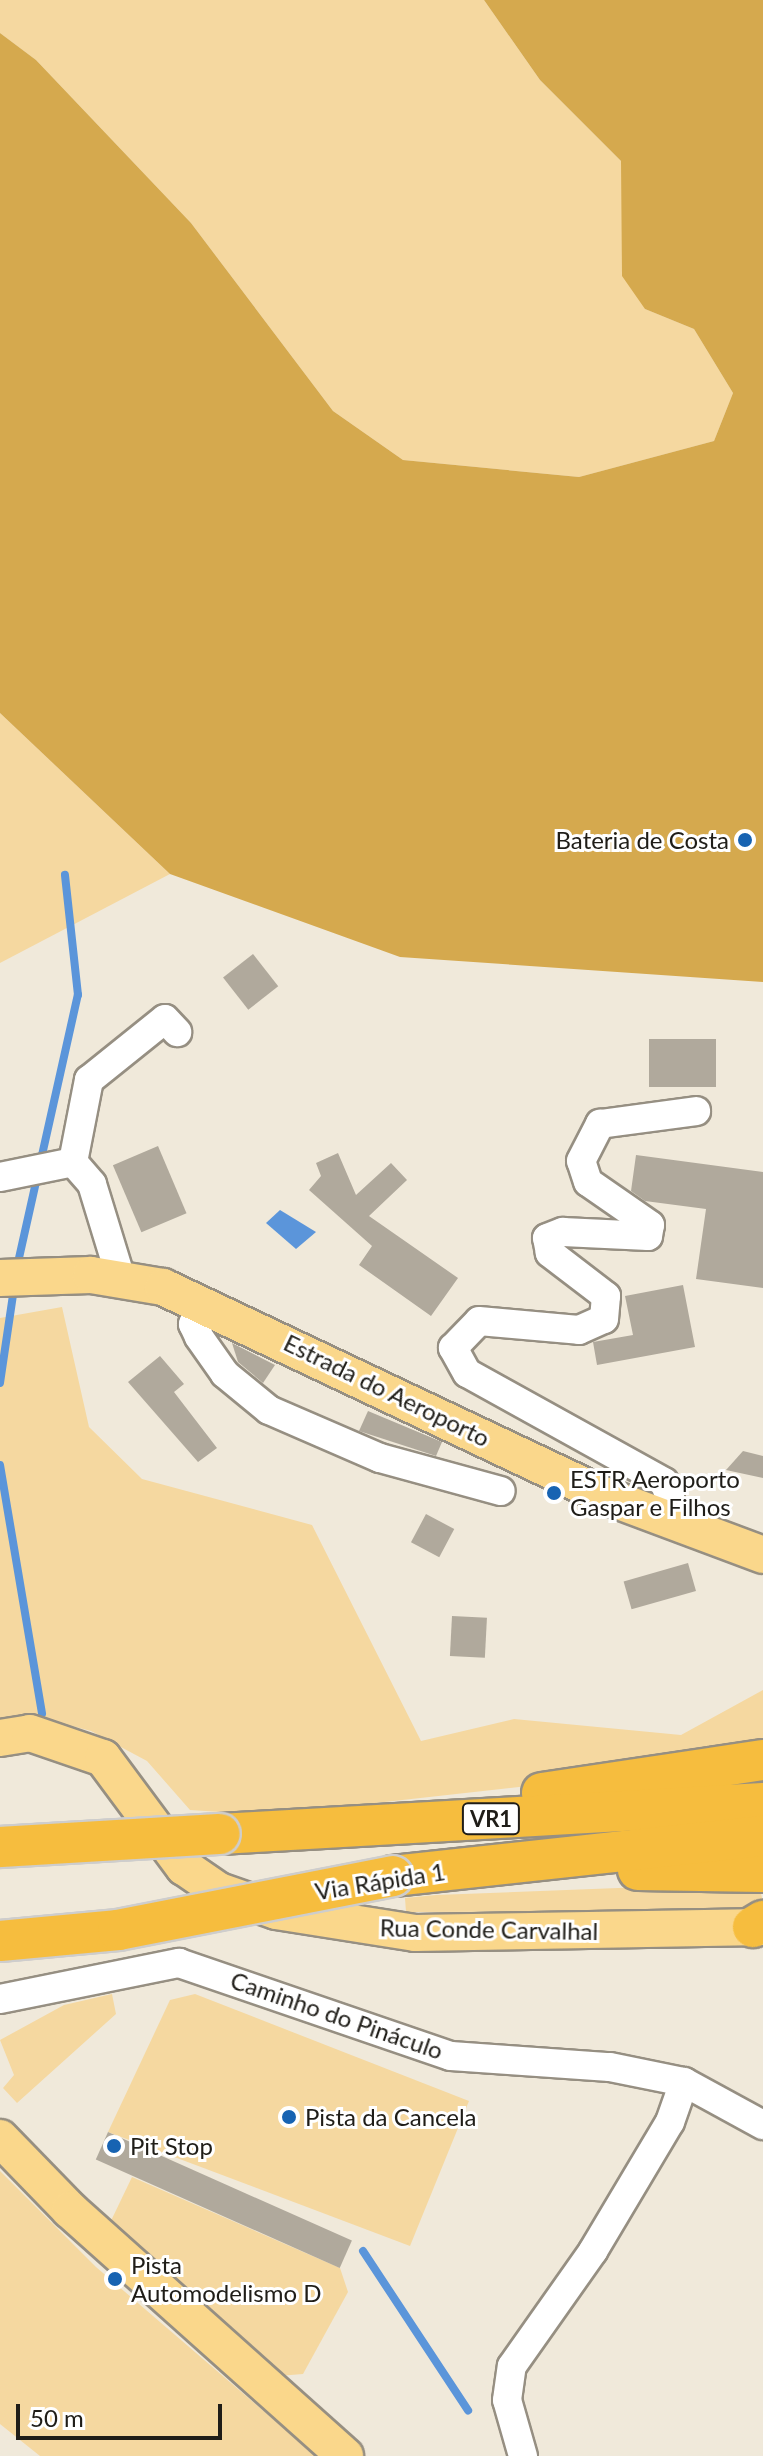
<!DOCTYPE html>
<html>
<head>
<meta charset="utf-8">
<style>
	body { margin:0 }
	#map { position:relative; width:763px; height:2456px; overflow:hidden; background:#f0e9da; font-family:Lato,sans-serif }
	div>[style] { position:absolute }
	.green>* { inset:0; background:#f5d8a0 }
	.forest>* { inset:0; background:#d5a94e }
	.water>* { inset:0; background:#5b95da }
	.stream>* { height:8px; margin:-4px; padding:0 4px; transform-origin:4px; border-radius:4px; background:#5b95da }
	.building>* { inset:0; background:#b0a99c; transform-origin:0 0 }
	.roads { filter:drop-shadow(2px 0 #968f82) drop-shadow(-2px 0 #968f82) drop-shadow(0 2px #968f82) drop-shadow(0 -2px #968f82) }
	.minor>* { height:28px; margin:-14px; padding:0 14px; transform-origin:14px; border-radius:14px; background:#fff }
	.major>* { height:36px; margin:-18px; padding:0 18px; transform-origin:18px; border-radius:18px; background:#fad78b }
	.highway>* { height:40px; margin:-20px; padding:0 20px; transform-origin:20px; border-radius:20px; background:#f6bd3e }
	.bridges { filter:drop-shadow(2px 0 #cecdcc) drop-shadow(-2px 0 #cecdcc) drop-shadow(0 2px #cecdcc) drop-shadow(0 -2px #cecdcc) }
	.highway-bridge>* { height:40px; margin:-20px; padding:0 20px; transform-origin:20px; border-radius:20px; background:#f6bd3e }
	.dots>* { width:22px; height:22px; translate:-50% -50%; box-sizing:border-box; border:4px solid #fff; border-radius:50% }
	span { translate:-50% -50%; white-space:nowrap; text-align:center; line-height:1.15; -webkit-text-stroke:6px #fff; paint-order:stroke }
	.shield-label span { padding:2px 6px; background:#fff; border:2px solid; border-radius:6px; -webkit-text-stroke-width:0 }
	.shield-label { font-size:22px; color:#1f1d18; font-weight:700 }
	.poi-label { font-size:24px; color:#1f1d18 }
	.right { translate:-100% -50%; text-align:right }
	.left { translate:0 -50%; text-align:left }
	.street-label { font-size:24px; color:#1f1d18 }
	.scale { position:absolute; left:16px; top:2404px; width:206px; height:36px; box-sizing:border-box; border:4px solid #1f1d18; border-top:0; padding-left:10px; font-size:24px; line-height:28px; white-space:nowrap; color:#1f1d18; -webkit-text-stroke:6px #fff; paint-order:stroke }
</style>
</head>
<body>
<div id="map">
	<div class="green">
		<div style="clip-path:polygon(0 0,484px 0,540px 80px,621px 161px,645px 309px,694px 329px,733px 393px,714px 441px,579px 477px,403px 460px,333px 411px,191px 223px,36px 60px,0 33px)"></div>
		<div style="clip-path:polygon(0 713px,170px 874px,0 963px)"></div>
		<div style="clip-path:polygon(62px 1307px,89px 1427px,142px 1479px,312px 1525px,421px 1741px,514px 1719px,681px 1735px,763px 1690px,763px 1749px,545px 1784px,268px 1815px,190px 1810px,147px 1761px,91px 1731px,26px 1714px,0 1723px,0 1318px)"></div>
		<div style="clip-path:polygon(696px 1885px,760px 1889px,763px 1902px,728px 1911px,406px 1912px,405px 1898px,436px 1895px)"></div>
		<div style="clip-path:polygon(112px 1994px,116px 2014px,17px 2103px,3px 2088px,14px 2075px,0 2040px,64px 2005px)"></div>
		<div style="clip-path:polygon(195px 1994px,469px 2101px,410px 2246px,108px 2132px,170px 2000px)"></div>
		<div style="clip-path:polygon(0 2171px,96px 2267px,316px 2456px,40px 2456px,0 2424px)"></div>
		<div style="clip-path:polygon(132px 2177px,340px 2268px,348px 2292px,303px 2374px,278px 2376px,108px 2227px)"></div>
	</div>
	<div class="forest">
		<div style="clip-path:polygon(484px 0,763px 0,763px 982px,400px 957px,170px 874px,0 713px,0 33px,36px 60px,191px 223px,333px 411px,403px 460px,579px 477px,714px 441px,733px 393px,694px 329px,645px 309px,622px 276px,621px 161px,540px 80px)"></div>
	</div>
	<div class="water">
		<div style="clip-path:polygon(280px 1210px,316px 1232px,296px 1249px,266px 1223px)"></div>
	</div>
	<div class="stream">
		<div style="left:17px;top:1267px;width:279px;rotate:-77.4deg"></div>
		<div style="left:78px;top:995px;width:121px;rotate:-96.2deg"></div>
		<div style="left:0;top:1383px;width:96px;rotate:-81.6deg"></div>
		<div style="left:0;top:1465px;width:252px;rotate:80.4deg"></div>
		<div style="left:363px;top:2251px;width:191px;rotate:56.6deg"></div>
	</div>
	<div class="building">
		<div style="left:253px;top:954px;width:41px;height:38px;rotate:52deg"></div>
		<div style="left:649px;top:1039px;width:67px;height:48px"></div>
		<div style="left:158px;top:1146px;width:73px;height:49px;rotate:67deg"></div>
		<div style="clip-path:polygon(338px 1153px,356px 1195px,391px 1163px,407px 1180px,369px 1216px,458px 1278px,431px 1316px,359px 1265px,372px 1246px,309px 1190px,321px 1176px,316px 1163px)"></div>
		<div style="clip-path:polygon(636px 1155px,763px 1172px,763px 1288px,696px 1279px,706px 1209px,645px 1201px,631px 1191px)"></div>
		<div style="clip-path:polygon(683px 1285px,695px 1347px,597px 1365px,593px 1342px,633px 1335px,625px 1296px)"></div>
		<div style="clip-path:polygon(232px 1343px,275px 1365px,263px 1383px,238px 1362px)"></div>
		<div style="clip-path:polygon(160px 1356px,184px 1384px,174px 1392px,217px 1448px,198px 1462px,128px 1382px)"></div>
		<div style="clip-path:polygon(368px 1411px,442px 1442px,436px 1456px,359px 1431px)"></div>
		<div style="clip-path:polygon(743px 1451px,763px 1456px,763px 1478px,726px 1470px)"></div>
		<div style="left:426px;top:1514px;width:32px;height:32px;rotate:28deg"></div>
		<div style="left:688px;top:1563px;width:29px;height:67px;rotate:74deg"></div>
		<div style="left:452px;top:1616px;width:35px;height:40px;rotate:3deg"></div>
		<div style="left:108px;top:2132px;width:267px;height:30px;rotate:24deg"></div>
	</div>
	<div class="roads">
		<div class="minor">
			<div style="left:73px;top:1162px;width:84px;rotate:-79deg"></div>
			<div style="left:89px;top:1080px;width:97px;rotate:-38.8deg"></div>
			<div style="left:165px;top:1019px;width:18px;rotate:47deg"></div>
			<div style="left:0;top:1177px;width:75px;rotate:-11.6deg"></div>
			<div style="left:73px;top:1162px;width:29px;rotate:49deg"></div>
			<div style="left:92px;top:1184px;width:99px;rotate:73deg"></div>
			<div style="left:202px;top:1303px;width:23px;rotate:113deg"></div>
			<div style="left:193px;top:1324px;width:14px;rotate:65deg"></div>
			<div style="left:199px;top:1337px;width:45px;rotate:54.9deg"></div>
			<div style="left:225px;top:1374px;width:57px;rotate:39.3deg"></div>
			<div style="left:269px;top:1410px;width:121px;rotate:23.4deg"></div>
			<div style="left:380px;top:1458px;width:125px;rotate:15.3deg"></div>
			<div style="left:661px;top:1520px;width:25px;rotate:-69deg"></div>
			<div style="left:670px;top:1497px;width:16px;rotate:-112deg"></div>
			<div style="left:664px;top:1482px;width:225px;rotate:-151deg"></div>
			<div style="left:467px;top:1373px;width:29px;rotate:-119deg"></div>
			<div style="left:453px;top:1348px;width:37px;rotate:-46deg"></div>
			<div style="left:479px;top:1321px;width:100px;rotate:5.1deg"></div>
			<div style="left:579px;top:1330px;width:27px;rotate:-24deg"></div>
			<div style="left:604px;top:1319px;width:23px;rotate:-85deg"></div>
			<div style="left:606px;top:1296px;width:71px;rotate:-142.5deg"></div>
			<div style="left:550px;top:1253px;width:15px;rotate:-101deg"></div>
			<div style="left:547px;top:1238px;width:17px;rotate:-21deg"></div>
			<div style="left:563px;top:1232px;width:85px;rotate:2.7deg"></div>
			<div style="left:648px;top:1236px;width:11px;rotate:-80deg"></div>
			<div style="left:650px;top:1225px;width:75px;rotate:-145.3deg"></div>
			<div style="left:588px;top:1182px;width:22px;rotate:-108deg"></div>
			<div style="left:581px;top:1161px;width:42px;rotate:-62.8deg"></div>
			<div style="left:600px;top:1124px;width:97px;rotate:-7.7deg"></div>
			<div style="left:0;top:1999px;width:183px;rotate:-11.4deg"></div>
			<div style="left:179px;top:1963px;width:287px;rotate:18.9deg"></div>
			<div style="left:451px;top:2056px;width:159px;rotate:4deg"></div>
			<div style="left:610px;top:2067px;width:76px;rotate:11.5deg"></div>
			<div style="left:684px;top:2082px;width:90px;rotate:28.6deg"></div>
			<div style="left:523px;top:2456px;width:58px;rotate:-105.9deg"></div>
			<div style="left:507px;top:2400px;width:34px;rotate:-82deg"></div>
			<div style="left:512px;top:2366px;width:141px;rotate:-54.8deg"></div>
			<div style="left:593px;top:2251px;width:150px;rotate:-59.2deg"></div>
			<div style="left:670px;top:2122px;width:42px;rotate:-70.7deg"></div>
		</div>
		<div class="major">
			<div style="left:0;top:1278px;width:91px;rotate:-1.9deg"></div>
			<div style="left:91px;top:1275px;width:73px;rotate:9.5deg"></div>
			<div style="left:163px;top:1287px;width:492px;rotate:25.3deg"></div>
			<div style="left:608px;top:1497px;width:165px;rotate:20.5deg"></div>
			<div style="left:0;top:1738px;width:30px;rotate:-9deg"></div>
			<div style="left:30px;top:1733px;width:77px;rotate:18.9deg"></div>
			<div style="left:103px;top:1758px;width:136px;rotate:53.4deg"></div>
			<div style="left:184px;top:1867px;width:42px;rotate:34.4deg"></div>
			<div style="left:219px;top:1891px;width:60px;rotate:19.3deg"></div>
			<div style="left:276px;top:1911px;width:141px;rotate:9deg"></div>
			<div style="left:415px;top:1933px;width:348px;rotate:-1deg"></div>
			<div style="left:0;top:2138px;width:100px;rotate:45.8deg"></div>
			<div style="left:70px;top:2210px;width:369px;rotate:41.8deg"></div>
		</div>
		<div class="highway">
			<div style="left:542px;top:1793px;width:223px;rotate:-8.5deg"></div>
			<div style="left:220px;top:1834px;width:544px;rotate:-3.27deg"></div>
			<div style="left:638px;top:1870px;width:125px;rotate:0.9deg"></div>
			<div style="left:393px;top:1876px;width:372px;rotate:-6.2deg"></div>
			<div style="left:753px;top:1927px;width:12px;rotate:-31deg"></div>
		</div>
	</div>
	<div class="bridges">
		<div class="highway-bridge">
			<div style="left:0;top:1847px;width:220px;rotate:-3.4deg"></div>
			<div style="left:0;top:1941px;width:119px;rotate:-5.3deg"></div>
			<div style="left:118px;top:1930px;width:280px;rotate:-11.1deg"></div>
		</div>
	</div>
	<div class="dots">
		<div style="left:745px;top:840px;background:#1763b2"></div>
		<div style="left:554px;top:1493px;background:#1763b2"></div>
		<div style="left:289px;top:2117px;background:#1763b2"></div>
		<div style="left:114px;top:2146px;background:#1763b2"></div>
		<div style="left:115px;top:2279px;background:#1763b2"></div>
	</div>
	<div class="shield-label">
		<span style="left:491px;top:1819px">VR1</span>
	</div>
	<div class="poi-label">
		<span class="right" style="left:729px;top:840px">Bateria de Costa</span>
		<span class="left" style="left:570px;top:1493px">ESTR Aeroporto<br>Gaspar e Filhos</span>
		<span class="left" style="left:305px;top:2117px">Pista da Cancela</span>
		<span class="left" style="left:130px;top:2146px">Pit Stop</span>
		<span class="left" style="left:131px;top:2279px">Pista<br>Automodelismo D</span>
	</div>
	<div class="street-label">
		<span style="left:387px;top:1390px;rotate:26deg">Estrada do Aeroporto</span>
		<span style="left:380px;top:1881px;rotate:-9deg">Via Rápida 1</span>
		<span style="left:489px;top:1929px;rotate:1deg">Rua Conde Carvalhal</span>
		<span style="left:337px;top:2015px;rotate:19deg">Caminho do Pináculo</span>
	</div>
	<div class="scale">50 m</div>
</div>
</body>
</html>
